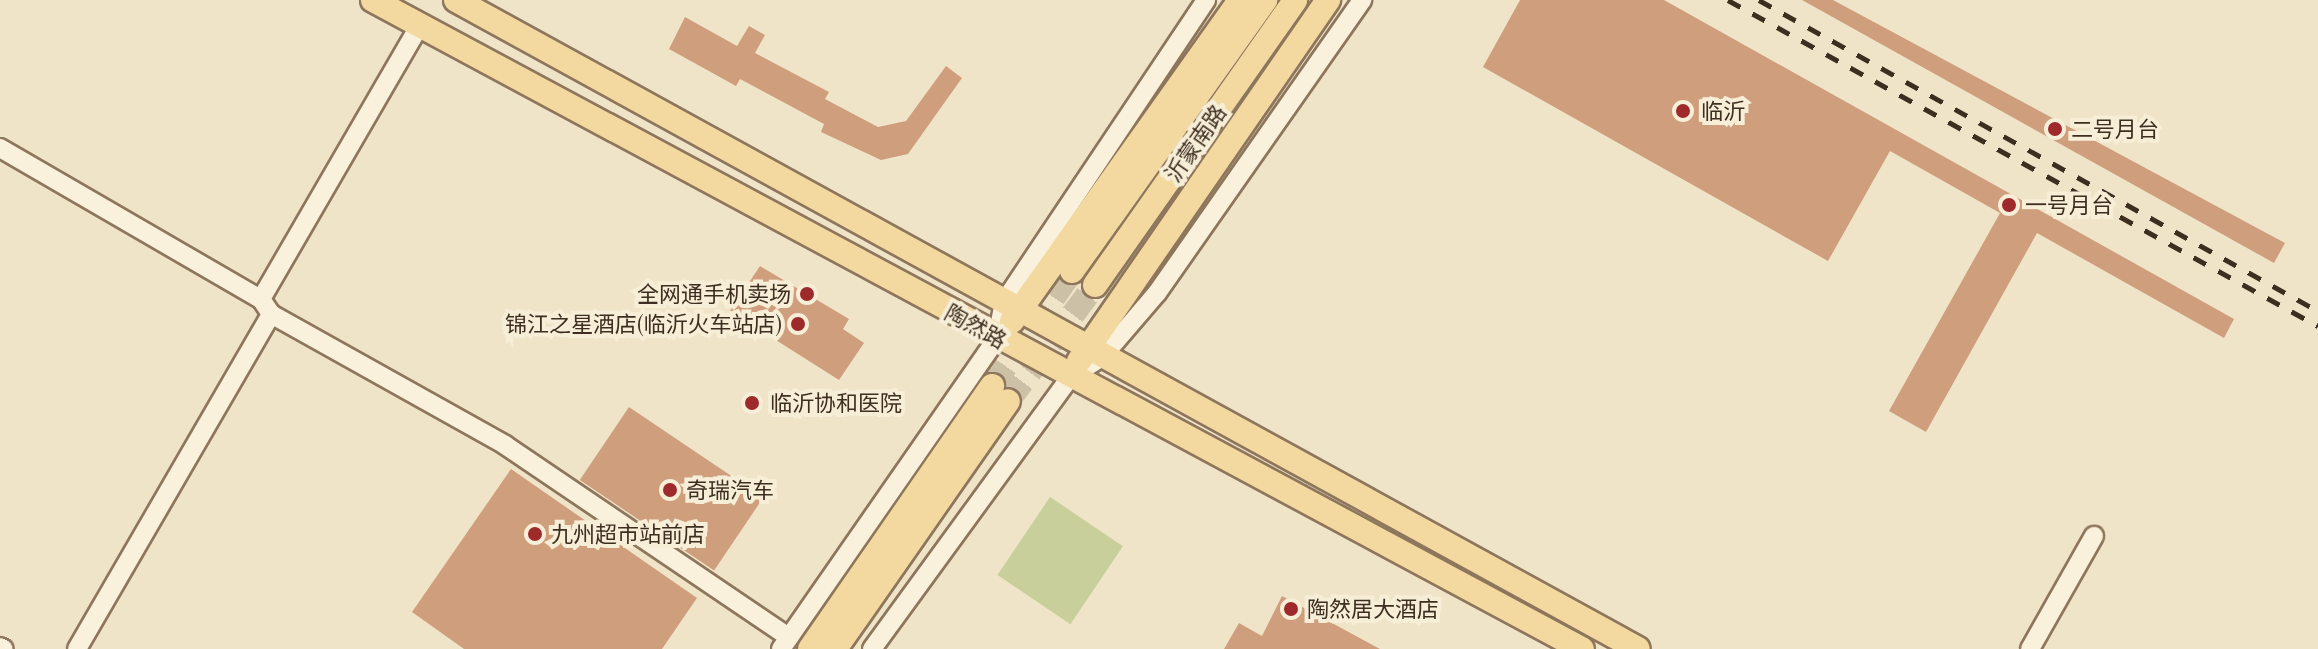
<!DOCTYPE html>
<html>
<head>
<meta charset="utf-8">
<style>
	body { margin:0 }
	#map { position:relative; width:2318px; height:649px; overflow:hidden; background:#f0e4c8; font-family:"Playfair Display","Noto Sans SC",serif }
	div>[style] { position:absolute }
	.green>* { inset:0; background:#c9cf9b; transform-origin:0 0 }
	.building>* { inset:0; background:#cf9f7d; transform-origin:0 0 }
	.major-tunnel>* { height:24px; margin-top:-12px; transform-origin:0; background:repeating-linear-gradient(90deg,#ccc0a6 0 24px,transparent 0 36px) }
	.roads { filter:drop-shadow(2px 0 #8d765c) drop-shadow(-2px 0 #8d765c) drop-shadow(0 2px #8d765c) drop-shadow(0 -2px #8d765c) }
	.minor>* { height:18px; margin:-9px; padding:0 9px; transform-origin:9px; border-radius:9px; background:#faf1dc }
	.major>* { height:24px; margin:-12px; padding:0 12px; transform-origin:12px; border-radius:12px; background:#f3d9a0 }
	.rail>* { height:5px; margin-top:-2.5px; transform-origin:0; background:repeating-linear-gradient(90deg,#3d2e20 0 14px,transparent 0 28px) }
	.dots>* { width:22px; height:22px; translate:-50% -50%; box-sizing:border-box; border:4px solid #f7eed8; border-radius:50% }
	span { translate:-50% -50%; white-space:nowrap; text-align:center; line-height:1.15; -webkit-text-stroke:8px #f7eed8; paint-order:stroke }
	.poi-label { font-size:22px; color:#3d2e20 }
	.left { translate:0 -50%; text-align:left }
	.right { translate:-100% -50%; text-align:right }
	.street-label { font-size:22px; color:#3d2e20 }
</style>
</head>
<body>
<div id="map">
	<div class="green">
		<div style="left:1050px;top:497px;width:88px;height:94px;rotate:34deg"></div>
	</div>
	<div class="building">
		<div style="clip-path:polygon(1520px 0,1664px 0,2234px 319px,2224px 338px,2037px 233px,1926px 432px,1889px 411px,2000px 213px,1890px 151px,1828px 261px,1483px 67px)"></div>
		<div style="clip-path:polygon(1802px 0,1833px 0,2285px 243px,2274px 263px)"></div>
		<div style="clip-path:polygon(685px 17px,737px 46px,749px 26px,765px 35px,755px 53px,829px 92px,825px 99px,878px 127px,906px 121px,946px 66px,962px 78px,908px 154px,881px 160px,821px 132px,824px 124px,740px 79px,736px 86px,669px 49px)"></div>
		<div style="clip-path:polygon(760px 266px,849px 319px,843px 329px,864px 343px,839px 380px,730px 311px)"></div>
		<div style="left:629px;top:407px;width:162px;height:88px;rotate:34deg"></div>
		<div style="clip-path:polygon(511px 469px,697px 598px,662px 649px,464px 649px,412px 612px)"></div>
		<div style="clip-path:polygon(1282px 596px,1380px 649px,1224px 649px,1239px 623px,1262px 636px)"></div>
	</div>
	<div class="major-tunnel">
		<div style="left:992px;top:386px;width:140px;rotate:-55.2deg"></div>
		<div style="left:1008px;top:401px;width:145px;rotate:-53.1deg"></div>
	</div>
	<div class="roads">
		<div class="minor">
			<div style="left:0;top:148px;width:302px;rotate:30.1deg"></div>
			<div style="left:261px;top:299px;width:18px;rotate:56deg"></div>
			<div style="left:271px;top:314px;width:268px;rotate:29.2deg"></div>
			<div style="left:505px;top:445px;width:343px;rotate:34.1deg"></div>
			<div style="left:261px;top:299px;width:317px;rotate:-59.9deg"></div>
			<div style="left:0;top:647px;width:4px;rotate:27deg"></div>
			<div style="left:77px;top:649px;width:387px;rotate:-59.9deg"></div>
			<div style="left:781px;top:649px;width:379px;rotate:-55.2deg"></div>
			<div style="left:997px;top:338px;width:37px;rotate:-79deg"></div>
			<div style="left:1004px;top:302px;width:363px;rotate:-56.2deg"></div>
			<div style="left:872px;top:649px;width:336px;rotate:-53.9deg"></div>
			<div style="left:1070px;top:377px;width:39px;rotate:-32deg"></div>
			<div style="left:1103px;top:356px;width:83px;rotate:-49.4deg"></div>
			<div style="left:1157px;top:293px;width:358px;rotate:-55deg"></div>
			<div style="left:2030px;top:649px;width:130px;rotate:-60.5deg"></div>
		</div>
		<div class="major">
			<div style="left:373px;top:0;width:1372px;rotate:28.23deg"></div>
			<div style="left:456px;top:0;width:1348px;rotate:28.77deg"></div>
			<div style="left:1072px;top:271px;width:333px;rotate:-54.5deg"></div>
			<div style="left:1095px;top:285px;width:348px;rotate:-54.9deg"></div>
			<div style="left:1012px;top:321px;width:394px;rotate:-54.6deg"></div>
			<div style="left:1079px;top:361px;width:439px;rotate:-55.4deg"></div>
			<div style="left:810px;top:649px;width:320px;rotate:-55.3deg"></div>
			<div style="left:835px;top:649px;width:302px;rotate:-55.1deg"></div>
		</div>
	</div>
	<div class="rail">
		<div style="left:1728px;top:0;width:674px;rotate:28.92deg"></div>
		<div style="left:1759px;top:0;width:640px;rotate:29.09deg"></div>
	</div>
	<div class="dots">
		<div style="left:1683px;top:111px;background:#9e2a2b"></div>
		<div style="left:2055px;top:129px;background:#9e2a2b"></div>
		<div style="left:2009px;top:205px;background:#9e2a2b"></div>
		<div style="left:807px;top:294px;background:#9e2a2b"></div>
		<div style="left:798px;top:324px;background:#9e2a2b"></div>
		<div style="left:752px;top:403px;background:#9e2a2b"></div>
		<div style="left:670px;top:490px;background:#9e2a2b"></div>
		<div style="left:535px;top:534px;background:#9e2a2b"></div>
		<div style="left:1291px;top:609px;background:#9e2a2b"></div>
	</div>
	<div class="poi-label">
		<span class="left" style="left:1701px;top:111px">临沂</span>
		<span class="left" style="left:2071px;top:129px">二号月台</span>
		<span class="left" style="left:2025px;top:205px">一号月台</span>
		<span class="right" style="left:791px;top:294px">全网通手机卖场</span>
		<span class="right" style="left:782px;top:324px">锦江之星酒店(临沂火车站店)</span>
		<span class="left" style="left:770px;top:403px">临沂协和医院</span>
		<span class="left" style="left:686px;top:490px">奇瑞汽车</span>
		<span class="left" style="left:551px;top:534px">九州超市站前店</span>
		<span class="left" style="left:1307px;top:609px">陶然居大酒店</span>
	</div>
	<div class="street-label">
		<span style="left:1195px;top:143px;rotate:-55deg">沂蒙南路</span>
		<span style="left:976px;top:326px;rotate:29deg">陶然路</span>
	</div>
</div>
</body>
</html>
